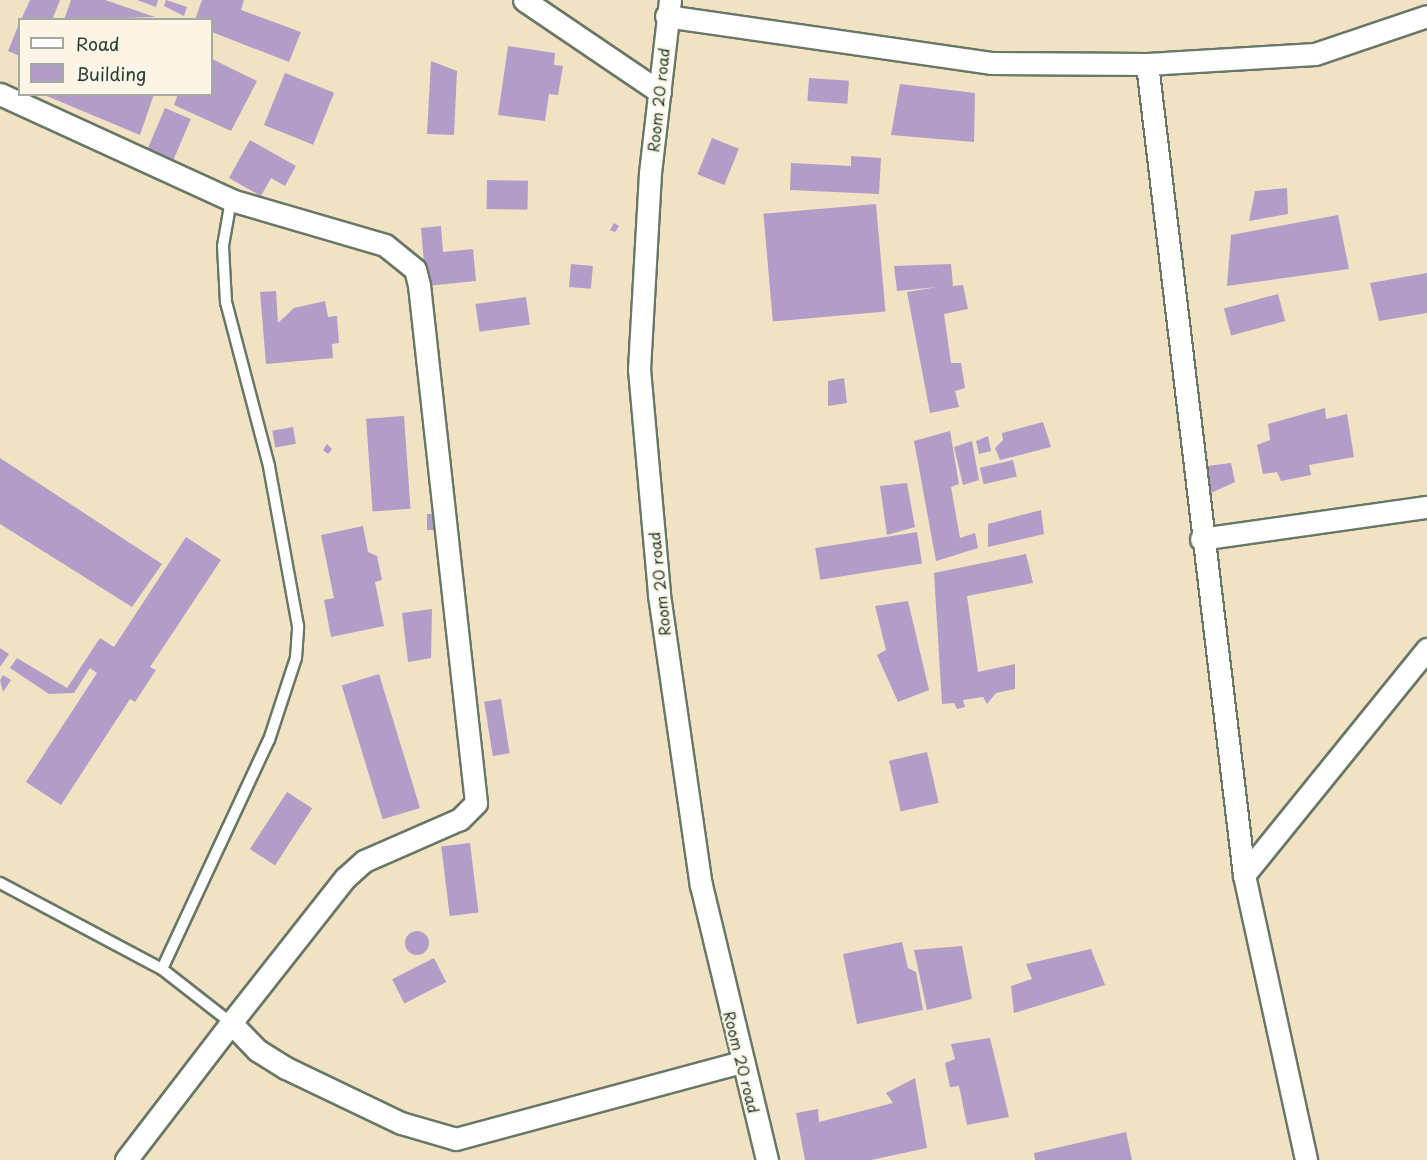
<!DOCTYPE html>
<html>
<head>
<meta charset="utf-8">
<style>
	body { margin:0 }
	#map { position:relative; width:1427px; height:1160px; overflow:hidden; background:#f1e2c4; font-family:"Playpen Sans",sans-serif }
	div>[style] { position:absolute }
	.building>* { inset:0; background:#b29cc8; transform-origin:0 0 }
	.round { border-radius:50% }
	.roads { filter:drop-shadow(2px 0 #687766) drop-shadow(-2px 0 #687766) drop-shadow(0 2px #687766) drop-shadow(0 -2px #687766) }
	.service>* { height:10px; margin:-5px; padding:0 5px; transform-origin:5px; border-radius:5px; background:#fff }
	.minor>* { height:21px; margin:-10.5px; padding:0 10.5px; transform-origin:10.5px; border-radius:10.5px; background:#fff }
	span { translate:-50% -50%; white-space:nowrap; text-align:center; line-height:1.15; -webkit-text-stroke:5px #fcf5e5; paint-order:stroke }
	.street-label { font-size:15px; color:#1f3d34 }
	.legend { position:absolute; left:18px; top:18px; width:195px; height:78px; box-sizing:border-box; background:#fcf5e5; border:2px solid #a4ab9e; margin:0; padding:8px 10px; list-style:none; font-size:18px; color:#1f3d34 }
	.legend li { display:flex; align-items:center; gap:12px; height:30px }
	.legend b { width:30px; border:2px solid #a4ab9e }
</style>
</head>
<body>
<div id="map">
	<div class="building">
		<div style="clip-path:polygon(30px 0,60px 0,52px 20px,21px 20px)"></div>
		<div style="clip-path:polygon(71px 0,105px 0,155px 17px,64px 20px)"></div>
		<div style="clip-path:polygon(137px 0,158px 0,156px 7px)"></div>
		<div style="clip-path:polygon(166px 0,187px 7px,184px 16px,164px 6px)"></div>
		<div style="clip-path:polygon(202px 0,244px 0,241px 10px,301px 32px,289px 62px,212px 32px,212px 20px,195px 20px)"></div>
		<div style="clip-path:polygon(19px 24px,20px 24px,20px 56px,8px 51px)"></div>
		<div style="clip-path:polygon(508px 46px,555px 53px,554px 65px,563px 66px,558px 95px,549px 94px,545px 121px,498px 115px)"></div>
		<div style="clip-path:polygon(212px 59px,257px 81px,231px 131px,174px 105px,178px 94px,212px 94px)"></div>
		<div style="clip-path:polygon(431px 61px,457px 71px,454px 135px,427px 134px)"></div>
		<div style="left:285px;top:73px;width:53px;height:56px;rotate:22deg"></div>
		<div style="left:809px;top:78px;width:40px;height:23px;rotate:4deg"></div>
		<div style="clip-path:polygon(900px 84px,975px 93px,974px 142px,891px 135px)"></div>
		<div style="clip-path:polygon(42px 94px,154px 94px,140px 135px)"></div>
		<div style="left:165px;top:108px;width:28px;height:47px;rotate:23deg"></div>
		<div style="left:712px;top:138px;width:29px;height:39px;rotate:22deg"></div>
		<div style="clip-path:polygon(250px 140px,296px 166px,285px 186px,271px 178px,261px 196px,229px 178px)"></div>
		<div style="clip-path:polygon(851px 156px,881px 158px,879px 194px,790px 190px,791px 163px,851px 166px)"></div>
		<div style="left:487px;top:180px;width:41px;height:29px;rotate:1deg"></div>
		<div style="clip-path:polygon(1287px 188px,1288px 214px,1249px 221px,1255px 191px)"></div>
		<div style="left:876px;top:204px;width:108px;height:113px;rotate:85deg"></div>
		<div style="clip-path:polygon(1338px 215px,1349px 269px,1227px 286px,1231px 235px)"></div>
		<div style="clip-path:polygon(614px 223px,619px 226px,615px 232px,610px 230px)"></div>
		<div style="clip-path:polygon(441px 226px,443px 252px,473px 249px,476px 281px,426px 286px,421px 228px)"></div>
		<div style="left:571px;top:264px;width:22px;height:23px;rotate:5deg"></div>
		<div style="clip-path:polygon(951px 264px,953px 286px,963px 285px,968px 309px,944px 314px,951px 363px,961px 363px,965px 388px,955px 391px,959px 407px,930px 413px,907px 292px,938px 287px,897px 291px,894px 266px)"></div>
		<div style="clip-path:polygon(1427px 273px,1427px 313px,1379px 321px,1370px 283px)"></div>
		<div style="clip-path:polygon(276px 291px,278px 323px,294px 308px,325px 301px,328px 317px,337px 316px,339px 343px,332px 344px,333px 358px,266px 364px,260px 292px)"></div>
		<div style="left:1278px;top:294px;width:28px;height:56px;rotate:75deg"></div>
		<div style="left:526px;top:297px;width:28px;height:51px;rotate:82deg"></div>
		<div style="clip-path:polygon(844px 378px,847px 403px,828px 406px,828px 381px)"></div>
		<div style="clip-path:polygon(1325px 408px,1326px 419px,1347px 414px,1354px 457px,1309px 465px,1311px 475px,1281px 481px,1277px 472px,1263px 474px,1257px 445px,1270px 440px,1268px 424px)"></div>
		<div style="left:404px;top:416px;width:93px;height:38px;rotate:86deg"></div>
		<div style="clip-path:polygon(1043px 422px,1051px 447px,1000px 460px,995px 448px,1003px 440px,1002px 433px)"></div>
		<div style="left:293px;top:427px;width:17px;height:21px;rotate:80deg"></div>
		<div style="clip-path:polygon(950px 431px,959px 484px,951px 487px,960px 538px,975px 533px,978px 548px,936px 561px,914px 441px)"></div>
		<div style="clip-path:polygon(988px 436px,991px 451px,979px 454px,976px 441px)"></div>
		<div style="clip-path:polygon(972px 441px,979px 480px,963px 485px,954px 447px)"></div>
		<div style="clip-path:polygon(327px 444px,332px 449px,328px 454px,323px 450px)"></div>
		<div style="clip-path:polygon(0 458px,162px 564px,132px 607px,0 524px)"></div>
		<div style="left:1013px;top:460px;width:17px;height:34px;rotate:77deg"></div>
		<div style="clip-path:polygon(1231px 463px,1235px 482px,1211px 493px,1210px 486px,1201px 489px,1199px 467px)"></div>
		<div style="clip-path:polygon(907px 483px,915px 527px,887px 535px,880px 486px)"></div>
		<div style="clip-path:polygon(1041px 510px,1044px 534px,988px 547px,988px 524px)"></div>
		<div style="left:427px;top:514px;width:14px;height:16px"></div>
		<div style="clip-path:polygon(363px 526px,368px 552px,377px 556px,382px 580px,375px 582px,384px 626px,331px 637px,324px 600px,334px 598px,321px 535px)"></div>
		<div style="left:917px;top:532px;width:32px;height:103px;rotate:81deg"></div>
		<div style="clip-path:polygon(186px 537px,221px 560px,150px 667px,156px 670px,135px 702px,130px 699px,61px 805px,26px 782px,97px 673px,90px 668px,74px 693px,49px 694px,10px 668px,17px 658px,67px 688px,100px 638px,114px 647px)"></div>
		<div style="clip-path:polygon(1026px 554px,1033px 583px,967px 596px,978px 672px,1015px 664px,1015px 689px,996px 693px,987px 704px,983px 697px,963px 700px,965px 707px,957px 709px,954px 703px,942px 704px,934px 573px)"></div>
		<div style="clip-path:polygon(908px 601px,929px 690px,898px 702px,877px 655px,886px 650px,875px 606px)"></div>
		<div style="clip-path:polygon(432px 609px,431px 658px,408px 662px,402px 613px)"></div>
		<div style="clip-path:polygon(0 648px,9px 654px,0 667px)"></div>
		<div style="left:379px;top:674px;width:140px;height:39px;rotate:73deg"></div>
		<div style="clip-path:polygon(3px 675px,11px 680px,3px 692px,0 680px)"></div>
		<div style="left:501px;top:699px;width:55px;height:17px;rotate:81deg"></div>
		<div style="left:927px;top:752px;width:52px;height:39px;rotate:77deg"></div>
		<div style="left:287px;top:792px;width:30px;height:68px;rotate:33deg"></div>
		<div style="left:470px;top:843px;width:70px;height:29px;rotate:83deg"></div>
		<div class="round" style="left:405px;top:931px;width:24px;height:24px"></div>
		<div style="clip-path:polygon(902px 942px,908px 968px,916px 972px,923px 1010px,857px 1024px,843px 954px)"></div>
		<div style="clip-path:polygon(962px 946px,972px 999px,927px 1010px,914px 950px)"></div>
		<div style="clip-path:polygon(1091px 949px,1105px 985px,1014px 1013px,1011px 986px,1032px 979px,1026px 964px)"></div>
		<div style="left:434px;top:958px;width:27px;height:47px;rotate:63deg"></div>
		<div style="clip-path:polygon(990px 1038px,1009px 1117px,967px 1125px,959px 1086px,950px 1087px,945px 1063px,955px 1059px,951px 1044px)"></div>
		<div style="clip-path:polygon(915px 1078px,927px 1148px,871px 1160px,805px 1160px,796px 1113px,818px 1109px,819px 1122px,893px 1103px,886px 1093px)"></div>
		<div style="clip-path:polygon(1126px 1132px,1132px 1160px,1035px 1160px,1034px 1153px)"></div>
	</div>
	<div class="roads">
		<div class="service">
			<div style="left:0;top:883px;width:183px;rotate:28deg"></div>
			<div style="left:162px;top:969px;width:88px;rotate:38deg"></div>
			<div style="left:162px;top:969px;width:253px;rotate:-65deg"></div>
			<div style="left:269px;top:740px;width:86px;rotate:-71.8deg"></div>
			<div style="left:296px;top:658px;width:32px;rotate:-86deg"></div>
			<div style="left:298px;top:626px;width:163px;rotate:-100.3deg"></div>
			<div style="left:269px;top:466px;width:170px;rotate:-104.7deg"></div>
			<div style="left:226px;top:302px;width:56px;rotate:-93.1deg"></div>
			<div style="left:223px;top:246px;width:47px;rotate:-80.1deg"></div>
		</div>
		<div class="minor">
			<div style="left:524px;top:0;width:164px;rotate:34.1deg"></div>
			<div style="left:670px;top:0;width:174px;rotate:96.6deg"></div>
			<div style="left:650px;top:173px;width:196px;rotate:93.2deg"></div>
			<div style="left:639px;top:369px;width:227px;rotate:84.9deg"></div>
			<div style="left:659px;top:595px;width:293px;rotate:81.8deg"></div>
			<div style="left:701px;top:885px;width:283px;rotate:76.5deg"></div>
			<div style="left:666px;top:16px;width:328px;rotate:8.2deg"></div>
			<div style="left:991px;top:63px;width:156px;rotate:0.4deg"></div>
			<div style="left:1147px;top:64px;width:168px;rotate:-3.4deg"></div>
			<div style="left:1315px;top:54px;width:118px;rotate:-18.7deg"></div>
			<div style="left:1147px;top:64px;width:817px;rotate:83.18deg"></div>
			<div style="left:1244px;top:875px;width:292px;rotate:77.7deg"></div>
			<div style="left:0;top:94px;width:254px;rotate:24.6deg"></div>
			<div style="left:231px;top:200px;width:160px;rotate:16.3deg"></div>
			<div style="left:385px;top:245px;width:38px;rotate:39deg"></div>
			<div style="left:415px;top:269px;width:16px;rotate:76deg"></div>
			<div style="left:419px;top:285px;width:521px;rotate:83.72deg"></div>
			<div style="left:476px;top:803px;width:23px;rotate:135deg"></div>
			<div style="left:460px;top:819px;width:105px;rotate:156.4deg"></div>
			<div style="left:364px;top:861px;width:25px;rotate:138deg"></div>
			<div style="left:345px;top:878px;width:184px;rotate:128.2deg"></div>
			<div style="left:1201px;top:539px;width:228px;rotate:-8.1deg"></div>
			<div style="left:1244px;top:875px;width:291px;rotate:-51deg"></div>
			<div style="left:126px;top:1160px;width:173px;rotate:-52.5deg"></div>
			<div style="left:231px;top:1023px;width:37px;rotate:46deg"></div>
			<div style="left:257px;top:1050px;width:34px;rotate:32deg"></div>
			<div style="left:286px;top:1068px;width:127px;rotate:25.6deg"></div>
			<div style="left:401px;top:1123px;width:57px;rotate:16.2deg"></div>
			<div style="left:456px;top:1139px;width:295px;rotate:-15.1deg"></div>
		</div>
	</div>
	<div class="street-label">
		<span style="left:658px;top:100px;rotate:-84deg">Room 20 road</span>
		<span style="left:659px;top:584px;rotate:-96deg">Room 20 road</span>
		<span style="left:742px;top:1062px;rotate:76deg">Room 20 road</span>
	</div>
	<ul class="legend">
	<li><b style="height:8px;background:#fff"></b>Road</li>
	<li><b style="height:16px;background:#b29cc8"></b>Building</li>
	</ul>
</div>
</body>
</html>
